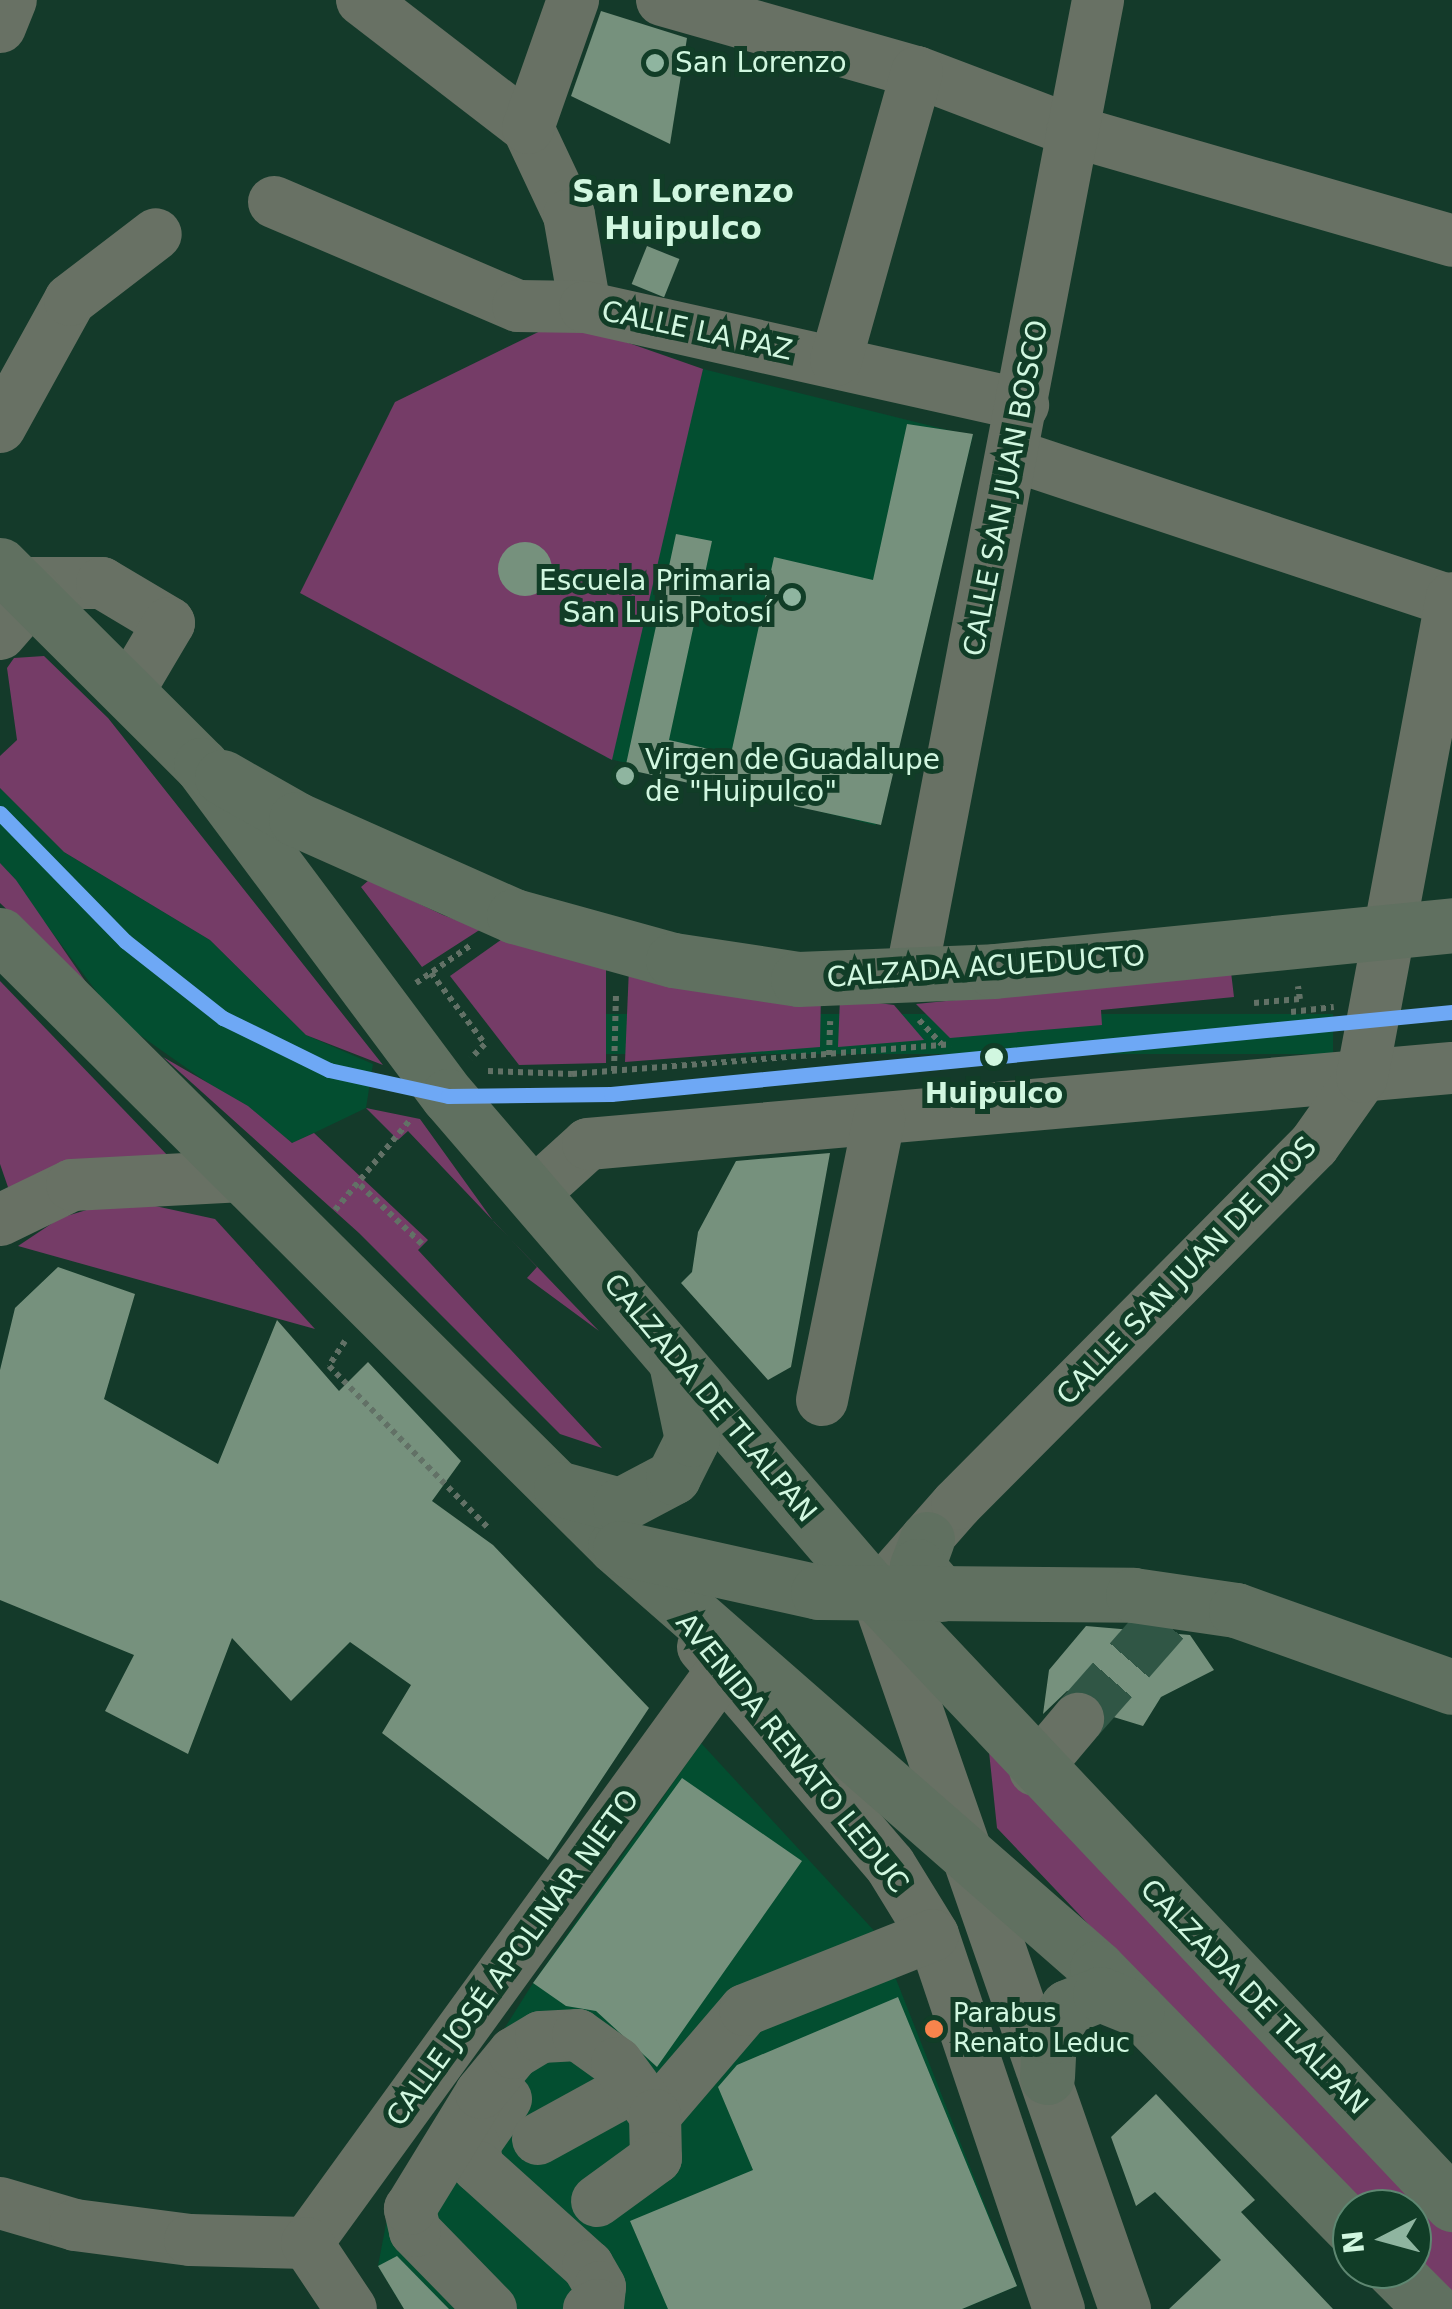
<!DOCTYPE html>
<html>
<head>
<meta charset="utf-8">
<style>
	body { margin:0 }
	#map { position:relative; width:1452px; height:2309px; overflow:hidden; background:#143a2a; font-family:"DejaVu Sans",sans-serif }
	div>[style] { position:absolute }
	.built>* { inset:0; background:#034e30; transform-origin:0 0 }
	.green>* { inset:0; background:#753c67 }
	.building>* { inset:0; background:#76917d; transform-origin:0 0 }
	.round { border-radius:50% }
	.minor-tunnel>* { height:52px; margin-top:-26px; transform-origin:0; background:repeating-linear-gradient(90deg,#305645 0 52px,transparent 0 78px) }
	.path>* { height:6px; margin-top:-3px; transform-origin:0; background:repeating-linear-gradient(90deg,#627166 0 5px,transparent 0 10px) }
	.minor>* { height:52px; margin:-26px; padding:0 26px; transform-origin:26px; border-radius:26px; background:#687164 }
	.major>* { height:55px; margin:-27.5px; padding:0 27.5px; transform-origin:27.5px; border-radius:27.5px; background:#607060 }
	.rail-1>* { height:15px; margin:-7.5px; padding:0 7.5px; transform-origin:7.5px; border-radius:7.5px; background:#6ea8f5 }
	.dots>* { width:28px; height:28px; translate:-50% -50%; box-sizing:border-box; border:5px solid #113d27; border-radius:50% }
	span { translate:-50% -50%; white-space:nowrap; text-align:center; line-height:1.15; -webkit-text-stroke:10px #113d27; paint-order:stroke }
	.bus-label { font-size:26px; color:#d1f7e0 }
	.left { translate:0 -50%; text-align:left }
	.poi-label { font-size:28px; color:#d1f7e0 }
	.right { translate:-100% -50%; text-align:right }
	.street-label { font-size:28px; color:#d1f7e0 }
	.stop-label { font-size:28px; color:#d1f7e0; font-weight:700 }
	.quarter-label { font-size:32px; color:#d1f7e0; font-weight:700 }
	.north { position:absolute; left:1332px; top:2189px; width:100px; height:100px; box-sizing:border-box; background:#113d27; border:2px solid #5e8771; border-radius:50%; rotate:264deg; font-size:28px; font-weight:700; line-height:40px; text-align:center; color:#d1f7e0 }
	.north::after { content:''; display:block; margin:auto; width:35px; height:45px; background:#8fb5a0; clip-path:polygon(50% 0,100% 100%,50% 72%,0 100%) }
</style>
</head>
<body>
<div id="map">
	<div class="built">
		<div style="left:703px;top:369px;width:278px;height:401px;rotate:14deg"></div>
		<div style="clip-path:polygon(0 788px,64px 852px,210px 940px,306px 1035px,373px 1064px,366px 1108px,293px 1143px,117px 1019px,0 863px)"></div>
		<div style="left:1333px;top:1014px;width:40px;height:764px;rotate:90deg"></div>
		<div style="clip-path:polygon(701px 1743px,879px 1936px,1017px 2286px,962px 2309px,404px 2309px,378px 2266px,388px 2213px,533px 1983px)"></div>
	</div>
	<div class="green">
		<div style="clip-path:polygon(563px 320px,703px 369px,612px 760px,300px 593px,395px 402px)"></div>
		<div style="clip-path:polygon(44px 656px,108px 718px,383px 1065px,306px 1035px,210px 940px,64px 852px,0 788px,0 756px,17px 740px,7px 668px,14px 658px)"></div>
		<div style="clip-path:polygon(0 863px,16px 880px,90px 988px,0 903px)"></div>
		<div style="clip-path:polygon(369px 880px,443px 915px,481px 929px,422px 967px,361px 887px)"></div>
		<div style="clip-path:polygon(505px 937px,606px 963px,606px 1063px,519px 1065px,450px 976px)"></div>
		<div style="clip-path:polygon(629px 968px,821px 992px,820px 1047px,625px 1062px)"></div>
		<div style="clip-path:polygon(1231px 972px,1234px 997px,1101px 1010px,1102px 1025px,950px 1038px,916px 1004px)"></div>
		<div style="clip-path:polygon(0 981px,171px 1159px,9px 1190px,0 1164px)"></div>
		<div style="clip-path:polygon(840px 998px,894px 1005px,924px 1040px,838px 1047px)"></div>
		<div style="clip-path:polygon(163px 1057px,248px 1106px,292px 1143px,314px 1133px,428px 1240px,418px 1250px,602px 1448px,560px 1434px,359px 1233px)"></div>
		<div style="clip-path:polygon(366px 1108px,420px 1119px,494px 1222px,599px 1331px,527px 1278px,537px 1267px,408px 1131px,398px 1140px)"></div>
		<div style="clip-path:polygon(123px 1199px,215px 1219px,315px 1329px,18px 1246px,60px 1218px)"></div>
		<div style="clip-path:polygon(988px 1742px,1452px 2210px,1452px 2307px,1412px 2265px,1412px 2209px,1359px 2209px,997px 1828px)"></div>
	</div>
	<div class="building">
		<div style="clip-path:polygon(601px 11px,687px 38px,670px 144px,571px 96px)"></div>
		<div style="left:647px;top:246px;width:35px;height:41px;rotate:22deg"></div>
		<div style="clip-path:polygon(907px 424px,973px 434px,881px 825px,625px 769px,676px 534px,712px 541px,669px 740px,731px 754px,774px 557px,873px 580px)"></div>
		<div class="round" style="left:498px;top:542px;width:54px;height:54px"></div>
		<div style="clip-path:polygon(830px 1153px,791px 1367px,768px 1380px,681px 1283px,692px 1272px,698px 1232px,736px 1161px)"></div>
		<div style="clip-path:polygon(58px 1267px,135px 1294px,104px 1399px,218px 1464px,277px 1320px,339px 1391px,368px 1362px,461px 1461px,432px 1501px,493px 1545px,649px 1708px,548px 1860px,382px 1733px,411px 1685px,350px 1642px,291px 1701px,232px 1638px,188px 1754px,105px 1711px,134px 1655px,0 1600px,0 1370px,15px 1308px)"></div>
		<div style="clip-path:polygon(1086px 1626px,1190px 1635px,1214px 1670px,1161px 1697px,1143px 1726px,1107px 1715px,1098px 1697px,1082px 1689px,1067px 1691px,1043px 1714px,1049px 1670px)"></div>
		<div style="clip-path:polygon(682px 1778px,802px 1861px,657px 2067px,596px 2011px,566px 2006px,533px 1983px)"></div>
		<div style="clip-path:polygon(898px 1997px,1017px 2286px,962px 2309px,668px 2309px,630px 2221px,753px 2170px,718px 2087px,737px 2065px)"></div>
		<div style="clip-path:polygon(1156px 2094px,1255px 2200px,1241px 2212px,1333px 2309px,1169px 2309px,1221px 2260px,1155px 2192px,1136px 2206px,1111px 2137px)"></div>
		<div style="clip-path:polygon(397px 2256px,449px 2309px,404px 2309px,378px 2266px)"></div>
	</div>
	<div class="minor-tunnel">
		<div style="left:1078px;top:1719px;width:132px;rotate:-48.7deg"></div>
	</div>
	<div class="path">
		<div style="left:431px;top:973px;width:89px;rotate:52.7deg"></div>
		<div style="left:485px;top:1044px;width:20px;rotate:135deg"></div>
		<div style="left:416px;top:983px;width:67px;rotate:-34.6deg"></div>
		<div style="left:1254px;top:1003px;width:46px;rotate:-5deg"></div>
		<div style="left:1300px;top:999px;width:13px;rotate:-99deg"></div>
		<div style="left:1291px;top:1012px;width:43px;rotate:-6.6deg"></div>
		<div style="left:919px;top:1020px;width:33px;rotate:47deg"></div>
		<div style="left:829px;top:1055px;width:34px;rotate:-88deg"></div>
		<div style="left:488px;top:1071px;width:84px;rotate:2deg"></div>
		<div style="left:572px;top:1074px;width:380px;rotate:-4.5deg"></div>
		<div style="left:614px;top:1071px;width:79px;rotate:-88.5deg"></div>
		<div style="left:360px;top:1185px;width:87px;rotate:43.6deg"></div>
		<div style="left:335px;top:1210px;width:117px;rotate:-50.2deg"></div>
		<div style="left:345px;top:1341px;width:30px;rotate:123deg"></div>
		<div style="left:329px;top:1366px;width:227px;rotate:45.5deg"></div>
	</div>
	<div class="minor">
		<div style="left:362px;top:0;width:210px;rotate:37.6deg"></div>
		<div style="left:528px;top:128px;width:96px;rotate:64.8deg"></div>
		<div style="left:569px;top:215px;width:93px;rotate:80.1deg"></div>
		<div style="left:662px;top:0;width:265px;rotate:15.8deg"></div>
		<div style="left:917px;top:72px;width:166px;rotate:20.8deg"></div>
		<div style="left:1072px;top:131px;width:396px;rotate:16.1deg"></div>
		<div style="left:0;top:27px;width:29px;rotate:-68deg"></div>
		<div style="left:528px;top:128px;width:136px;rotate:-70.6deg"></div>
		<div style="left:274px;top:202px;width:265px;rotate:23.1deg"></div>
		<div style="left:518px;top:306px;width:67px;rotate:0.9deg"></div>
		<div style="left:585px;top:307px;width:449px;rotate:12.6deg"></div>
		<div style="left:836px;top:360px;width:299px;rotate:-74.3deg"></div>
		<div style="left:0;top:427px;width:145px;rotate:-61.1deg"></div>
		<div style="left:70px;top:300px;width:108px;rotate:-37.5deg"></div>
		<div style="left:1015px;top:456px;width:459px;rotate:18.4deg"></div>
		<div style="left:24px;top:583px;width:78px"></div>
		<div style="left:102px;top:583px;width:78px;rotate:30.8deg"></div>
		<div style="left:169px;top:623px;width:77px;rotate:120.6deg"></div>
		<div style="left:0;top:634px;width:53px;rotate:-48.8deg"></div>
		<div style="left:911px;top:976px;width:994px;rotate:-79.15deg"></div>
		<div style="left:534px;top:1193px;width:73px;rotate:-42.2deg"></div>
		<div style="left:588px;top:1144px;width:867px;rotate:-5.03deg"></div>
		<div style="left:0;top:1220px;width:80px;rotate:-25.9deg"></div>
		<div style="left:72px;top:1185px;width:171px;rotate:-3deg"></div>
		<div style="left:822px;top:1400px;width:287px;rotate:-78.5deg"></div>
		<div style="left:703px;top:1647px;width:287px;rotate:49.4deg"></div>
		<div style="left:890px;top:1865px;width:82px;rotate:58.4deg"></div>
		<div style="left:933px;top:1935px;width:395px;rotate:71.4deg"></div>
		<div style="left:1035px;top:1770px;width:67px;rotate:-49.9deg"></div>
		<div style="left:506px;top:2099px;width:56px;rotate:124.8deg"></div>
		<div style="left:474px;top:2145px;width:22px;rotate:80deg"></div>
		<div style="left:478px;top:2167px;width:148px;rotate:42deg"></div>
		<div style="left:588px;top:2266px;width:24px;rotate:60deg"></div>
		<div style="left:600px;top:2287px;width:18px;rotate:96deg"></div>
		<div style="left:598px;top:2305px;width:10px;rotate:156deg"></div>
		<div style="left:655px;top:2115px;width:138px;rotate:-49.4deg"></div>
		<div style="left:745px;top:2010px;width:202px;rotate:-21.7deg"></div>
		<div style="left:538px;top:2139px;width:91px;rotate:-28.8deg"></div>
		<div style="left:0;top:2203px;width:78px;rotate:16.3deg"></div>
		<div style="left:75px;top:2225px;width:116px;rotate:7.4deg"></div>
		<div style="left:190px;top:2240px;width:117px;rotate:1.5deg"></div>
		<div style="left:307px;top:2243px;width:705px;rotate:-54.06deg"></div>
		<div style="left:307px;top:2243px;width:79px;rotate:56.3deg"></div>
		<div style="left:491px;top:2309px;width:109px;rotate:-134.3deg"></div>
		<div style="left:415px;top:2231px;width:23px;rotate:-103deg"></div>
		<div style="left:410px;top:2209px;width:136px;rotate:-58.5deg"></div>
		<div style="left:481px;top:2093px;width:52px;rotate:-50.5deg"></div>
		<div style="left:514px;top:2053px;width:31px;rotate:-31deg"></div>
		<div style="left:541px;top:2037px;width:37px;rotate:-3deg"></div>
		<div style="left:578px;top:2035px;width:48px;rotate:35.7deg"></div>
		<div style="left:617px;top:2063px;width:64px;rotate:53.8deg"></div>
		<div style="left:655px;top:2115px;width:43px;rotate:88.7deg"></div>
		<div style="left:656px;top:2158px;width:73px;rotate:143.9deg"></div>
		<div style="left:1125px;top:2309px;width:756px;rotate:-109.15deg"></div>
		<div style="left:877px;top:1595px;width:121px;rotate:-48.7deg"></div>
		<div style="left:957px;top:1504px;width:506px;rotate:-45.16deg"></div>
		<div style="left:1314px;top:1145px;width:83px;rotate:-54.8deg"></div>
		<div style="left:1362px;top:1077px;width:487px;rotate:-79.4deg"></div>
	</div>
	<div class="major">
		<div style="left:0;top:565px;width:284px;rotate:44.9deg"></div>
		<div style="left:201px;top:765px;width:413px;rotate:53.3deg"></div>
		<div style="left:448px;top:1096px;width:658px;rotate:49.31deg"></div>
		<div style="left:877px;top:1595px;width:838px;rotate:46.64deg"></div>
		<div style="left:222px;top:777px;width:85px;rotate:29.6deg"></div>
		<div style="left:296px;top:819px;width:239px;rotate:24deg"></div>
		<div style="left:514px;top:916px;width:165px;rotate:15.5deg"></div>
		<div style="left:673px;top:960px;width:126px;rotate:8.6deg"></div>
		<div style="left:798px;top:979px;width:196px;rotate:-2.3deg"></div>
		<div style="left:994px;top:971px;width:460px;rotate:-5.7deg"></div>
		<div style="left:0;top:935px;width:867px;rotate:44.81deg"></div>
		<div style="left:615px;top:1546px;width:641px;rotate:41.2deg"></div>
		<div style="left:1097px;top:1968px;width:364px;rotate:45.6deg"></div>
		<div style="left:561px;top:1489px;width:61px;rotate:15.2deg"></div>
		<div style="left:620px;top:1505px;width:60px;rotate:-27.8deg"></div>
		<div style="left:673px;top:1477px;width:42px;rotate:-63.4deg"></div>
		<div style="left:692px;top:1439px;width:78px;rotate:-101.9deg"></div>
		<div style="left:927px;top:1539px;width:29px;rotate:110deg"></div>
		<div style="left:917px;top:1566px;width:37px;rotate:49deg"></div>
		<div style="left:620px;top:1548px;width:203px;rotate:12.5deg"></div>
		<div style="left:818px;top:1592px;width:315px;rotate:0.5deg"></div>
		<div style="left:1133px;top:1595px;width:104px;rotate:8.3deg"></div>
		<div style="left:1236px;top:1610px;width:229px;rotate:19.6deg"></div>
		<div style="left:1047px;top:2077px;width:41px;rotate:-87.2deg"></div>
		<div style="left:1049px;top:2036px;width:34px;rotate:-58deg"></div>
		<div style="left:1067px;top:2007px;width:35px;rotate:-22deg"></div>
		<div style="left:1100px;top:1994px;width:40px;rotate:22deg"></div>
		<div style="left:1392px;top:2269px;width:57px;rotate:45deg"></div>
	</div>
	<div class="rail-1">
		<div style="left:0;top:813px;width:179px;rotate:45.7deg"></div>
		<div style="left:125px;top:941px;width:125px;rotate:38.2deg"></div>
		<div style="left:223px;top:1018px;width:118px;rotate:26.1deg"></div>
		<div style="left:329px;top:1070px;width:122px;rotate:12.3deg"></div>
		<div style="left:448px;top:1096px;width:163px;rotate:-0.7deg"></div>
		<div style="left:611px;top:1094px;width:845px;rotate:-5.57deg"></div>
	</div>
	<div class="dots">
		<div style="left:655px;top:63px;background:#8fb5a0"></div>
		<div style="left:792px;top:597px;background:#8fb5a0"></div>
		<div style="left:625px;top:776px;background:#8fb5a0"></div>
		<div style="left:994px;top:1057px;background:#d1f7e0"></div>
		<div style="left:934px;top:2029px;background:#f8844c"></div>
	</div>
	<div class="bus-label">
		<span class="left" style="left:953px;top:2029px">Parabus<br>Renato Leduc</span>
	</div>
	<div class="poi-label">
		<span class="left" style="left:675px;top:63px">San Lorenzo</span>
		<span class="right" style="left:772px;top:597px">Escuela Primaria<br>San Luis Potosí</span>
		<span class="left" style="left:645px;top:776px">Virgen de Guadalupe<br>de "Huipulco"</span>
	</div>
	<div class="street-label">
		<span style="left:697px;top:331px;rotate:12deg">CALLE LA PAZ</span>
		<span style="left:1006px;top:488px;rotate:-79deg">CALLE SAN JUAN BOSCO</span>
		<span style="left:986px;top:967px;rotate:-4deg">CALZADA ACUEDUCTO</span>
		<span style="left:1187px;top:1271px;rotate:-46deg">CALLE SAN JUAN DE DIOS</span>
		<span style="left:710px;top:1398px;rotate:50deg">CALZADA DE TLALPAN</span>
		<span style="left:792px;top:1753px;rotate:51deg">AVENIDA RENATO LEDUC</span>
		<span style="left:513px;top:1958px;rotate:-54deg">CALLE JOSÉ APOLINAR NIETO</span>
		<span style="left:1254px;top:1997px;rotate:46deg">CALZADA DE TLALPAN</span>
	</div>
	<div class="stop-label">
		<span style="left:994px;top:1094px">Huipulco</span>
	</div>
	<div class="quarter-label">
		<span style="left:683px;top:210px">San Lorenzo<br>Huipulco</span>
	</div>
	<div class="north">N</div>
</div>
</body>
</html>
